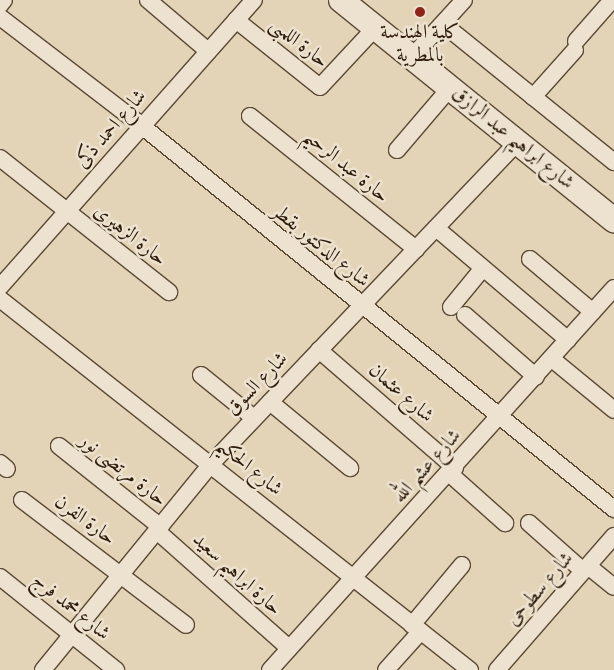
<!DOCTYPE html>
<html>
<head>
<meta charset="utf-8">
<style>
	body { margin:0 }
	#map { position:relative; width:614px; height:670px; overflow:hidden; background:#e3d3b7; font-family:"IM FELL English",Amiri,serif }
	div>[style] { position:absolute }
	.roads { filter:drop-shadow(1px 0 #5b4934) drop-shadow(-1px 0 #5b4934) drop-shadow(0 1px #5b4934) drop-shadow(0 -1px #5b4934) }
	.minor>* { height:16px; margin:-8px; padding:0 8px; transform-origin:8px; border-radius:8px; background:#ede2d0 }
	.secondary>* { height:24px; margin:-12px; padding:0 12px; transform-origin:12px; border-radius:12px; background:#ede2d0 }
	.dots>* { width:14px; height:14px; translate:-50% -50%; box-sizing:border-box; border:2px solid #ede2d0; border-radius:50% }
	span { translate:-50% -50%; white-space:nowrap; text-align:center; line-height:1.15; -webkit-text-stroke:5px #ede2d0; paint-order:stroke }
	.poi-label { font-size:20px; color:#2e1b09 }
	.street-label { font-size:20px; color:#2e1b09 }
</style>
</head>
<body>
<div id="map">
	<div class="roads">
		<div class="minor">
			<div style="left:148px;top:0;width:79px;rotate:40.4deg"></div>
			<div style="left:0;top:5px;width:6px;rotate:-51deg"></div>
			<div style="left:0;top:17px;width:179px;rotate:37.5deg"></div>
			<div style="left:142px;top:126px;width:608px;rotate:39.06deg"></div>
			<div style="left:236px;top:20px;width:107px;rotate:38.6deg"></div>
			<div style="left:320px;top:87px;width:82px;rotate:-47deg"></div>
			<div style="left:443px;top:24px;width:220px;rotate:38.9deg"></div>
			<div style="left:576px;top:41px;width:55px;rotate:-48.7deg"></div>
			<div style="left:412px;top:57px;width:77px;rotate:-47.6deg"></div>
			<div style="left:533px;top:97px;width:63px;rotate:-48.2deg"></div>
			<div style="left:250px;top:116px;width:213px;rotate:38.7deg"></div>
			<div style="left:397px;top:150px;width:82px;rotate:-49.5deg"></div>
			<div style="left:0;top:158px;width:216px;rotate:38.4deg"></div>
			<div style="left:436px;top:228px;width:173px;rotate:40.3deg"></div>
			<div style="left:530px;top:259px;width:82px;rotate:40.1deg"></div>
			<div style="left:0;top:287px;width:383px;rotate:-48.5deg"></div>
			<div style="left:0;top:299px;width:599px;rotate:38.29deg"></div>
			<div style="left:451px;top:307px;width:50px;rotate:-50.6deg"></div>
			<div style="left:465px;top:315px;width:94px;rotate:41.1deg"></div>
			<div style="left:319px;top:350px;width:180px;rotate:40.9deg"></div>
			<div style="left:552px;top:359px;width:80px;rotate:39.4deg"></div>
			<div style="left:201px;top:375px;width:68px;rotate:39.1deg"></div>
			<div style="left:270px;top:402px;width:104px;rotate:39.5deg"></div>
			<div style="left:59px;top:446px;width:130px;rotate:38.5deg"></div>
			<div style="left:0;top:463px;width:9px;rotate:41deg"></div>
			<div style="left:450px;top:474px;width:74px;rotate:41.7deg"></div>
			<div style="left:22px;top:500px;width:206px;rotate:37.3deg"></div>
			<div style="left:529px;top:523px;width:72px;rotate:41.6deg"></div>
			<div style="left:157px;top:531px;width:176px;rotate:41.6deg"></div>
			<div style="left:588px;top:566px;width:33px;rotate:39deg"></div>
			<div style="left:0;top:577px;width:149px;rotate:38.7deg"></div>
			<div style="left:412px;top:625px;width:78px;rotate:-50.2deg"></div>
			<div style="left:43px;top:670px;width:266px;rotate:-50.8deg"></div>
			<div style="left:211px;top:464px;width:445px;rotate:-46.4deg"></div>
			<div style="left:270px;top:670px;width:514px;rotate:-48deg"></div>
			<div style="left:386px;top:670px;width:52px;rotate:-48.1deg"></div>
			<div style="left:497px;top:670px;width:178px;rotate:-48.9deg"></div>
		</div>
		<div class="secondary">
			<div style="left:341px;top:0;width:351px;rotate:38.9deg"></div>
		</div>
	</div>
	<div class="dots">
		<div style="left:420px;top:12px;background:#8f2418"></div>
	</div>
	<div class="poi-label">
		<span style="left:420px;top:44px">كلية الهندسة<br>بالمطرية</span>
	</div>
	<div class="street-label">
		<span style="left:299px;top:43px;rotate:38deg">حارة اللمبى</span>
		<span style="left:111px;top:129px;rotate:-49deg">شارع احمد ذكى</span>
		<span style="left:513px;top:138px;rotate:39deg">شارع ابراهيم عبد الرازق</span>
		<span style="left:346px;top:166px;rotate:39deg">حارة عبد الرحيم</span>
		<span style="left:130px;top:235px;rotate:38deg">حارة الزهيرى</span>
		<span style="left:321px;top:246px;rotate:39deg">شارع الدكتور بقطر</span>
		<span style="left:257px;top:384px;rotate:-46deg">شارع السوق</span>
		<span style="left:401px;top:393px;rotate:41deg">شارع عثمان</span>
		<span style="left:427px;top:466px;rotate:-48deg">شارع عشم الله</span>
		<span style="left:249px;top:467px;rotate:39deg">شارع الحكيم</span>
		<span style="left:123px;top:470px;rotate:38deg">حارة مرتضى نور</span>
		<span style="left:85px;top:520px;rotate:36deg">حارة الفرن</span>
		<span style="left:237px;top:574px;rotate:42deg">حارة ابراهيم سعيد</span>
		<span style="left:540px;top:589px;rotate:-49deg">شارع سطوحى</span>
		<span style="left:71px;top:607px;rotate:39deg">شارع محمد فرج</span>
	</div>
</div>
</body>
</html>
